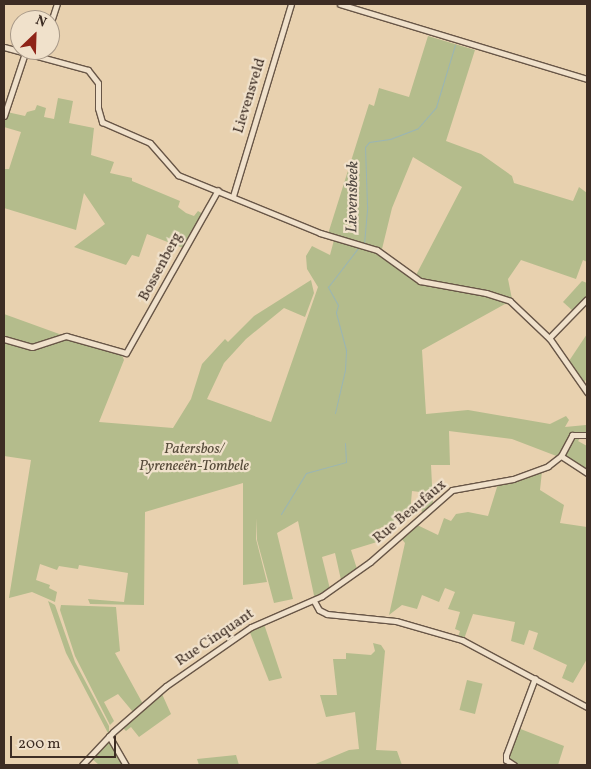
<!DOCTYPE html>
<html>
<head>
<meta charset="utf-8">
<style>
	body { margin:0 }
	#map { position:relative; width:591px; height:769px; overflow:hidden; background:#e8d1af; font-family:Vollkorn,serif }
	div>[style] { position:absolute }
	.green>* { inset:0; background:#b4bc8c; transform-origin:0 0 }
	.stream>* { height:1px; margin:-0.5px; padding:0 0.5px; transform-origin:0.5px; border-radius:0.5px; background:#9ab5b4 }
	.roads { filter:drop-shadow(1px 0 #685647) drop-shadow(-1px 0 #685647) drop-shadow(0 1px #685647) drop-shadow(0 -1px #685647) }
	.minor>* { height:5px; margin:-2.5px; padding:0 2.5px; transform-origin:2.5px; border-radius:2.5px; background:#f0e1cb }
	span { translate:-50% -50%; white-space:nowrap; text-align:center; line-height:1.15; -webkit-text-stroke:4.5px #f0e1cb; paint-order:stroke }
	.street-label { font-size:15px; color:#3d2d24 }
	.park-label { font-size:15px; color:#554a39; font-style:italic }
	.water-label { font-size:16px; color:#504841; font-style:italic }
	.frame { position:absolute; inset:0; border:5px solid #3d2d24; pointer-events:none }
	.north { position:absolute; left:10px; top:10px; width:50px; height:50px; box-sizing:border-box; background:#f0e1cb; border:1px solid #a89988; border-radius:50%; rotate:24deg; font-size:14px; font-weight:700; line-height:20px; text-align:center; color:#3d2d24 }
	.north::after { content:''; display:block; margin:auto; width:18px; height:22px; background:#8f2418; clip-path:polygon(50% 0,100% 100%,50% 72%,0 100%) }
	.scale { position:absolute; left:10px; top:736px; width:106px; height:22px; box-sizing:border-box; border:2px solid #3d2d24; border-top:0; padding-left:6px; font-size:15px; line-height:18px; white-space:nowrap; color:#3d2d24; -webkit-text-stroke:4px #f0e1cb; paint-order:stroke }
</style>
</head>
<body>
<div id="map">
	<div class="green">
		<div style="clip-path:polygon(428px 36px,475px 50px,446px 141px,481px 154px,512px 176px,514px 183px,573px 201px,579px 187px,587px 193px,587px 262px,583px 260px,576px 279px,521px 260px,508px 279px,512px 299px,415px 277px,462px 187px,413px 157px,392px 208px,382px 249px,328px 234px,369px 104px,374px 106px,379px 88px,409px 97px)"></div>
		<div style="clip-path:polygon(58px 98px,73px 101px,69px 123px,94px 128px,91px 155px,114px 162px,110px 173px,132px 178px,132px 181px,180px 201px,178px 207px,186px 213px,194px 216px,198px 211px,203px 214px,183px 248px,147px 234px,139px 257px,132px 255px,126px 265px,74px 247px,105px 224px,84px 193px,76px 230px,4px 208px,4px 169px,9px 169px,21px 132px,4px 127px,4px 119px,7px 112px,25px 116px,27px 112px,35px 110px,37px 105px,46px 108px,44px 117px,54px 119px)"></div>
		<div style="clip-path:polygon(334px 240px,369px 248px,391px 260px,409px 277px,424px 285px,489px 295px,512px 305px,505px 304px,422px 350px,426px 414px,468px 410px,550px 424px,566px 416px,569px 420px,565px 427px,586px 425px,587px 433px,573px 432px,559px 457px,512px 439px,449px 431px,450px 465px,431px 465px,433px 504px,422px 514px,420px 492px,412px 491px,410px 514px,374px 531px,377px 542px,351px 550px,357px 569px,341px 580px,335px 553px,322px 557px,330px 589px,315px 600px,298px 521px,277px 533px,293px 599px,274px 603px,257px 540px,256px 518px,256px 539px,267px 582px,243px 585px,243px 483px,145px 512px,144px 605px,90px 604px,88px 599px,124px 602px,128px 573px,79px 565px,78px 569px,59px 566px,57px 570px,40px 564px,36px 580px,50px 585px,49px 588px,57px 592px,55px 602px,32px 592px,9px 598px,31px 460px,4px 456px,4px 341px,27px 349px,66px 338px,122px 355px,124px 360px,99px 422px,173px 428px,191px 399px,202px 364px,225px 339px,228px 342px,254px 316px,311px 280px,314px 293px,305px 317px,284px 308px,246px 339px,224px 363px,207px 399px,271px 422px,318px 287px,307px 269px,306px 256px,312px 246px,330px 255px)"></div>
		<div style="clip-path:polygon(582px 281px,587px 283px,587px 297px,573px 311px,563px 302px)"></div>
		<div style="clip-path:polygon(4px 314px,62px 335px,33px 345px,4px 337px)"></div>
		<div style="clip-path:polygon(587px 334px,587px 378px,584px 383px,569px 361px)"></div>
		<div style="clip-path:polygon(574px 436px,582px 436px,578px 441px,587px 446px,587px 469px,563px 455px)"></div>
		<div style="clip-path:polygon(542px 471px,540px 490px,564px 505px,560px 523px,587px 527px,587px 659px,573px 683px,562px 678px,567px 665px,533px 649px,538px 633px,529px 630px,524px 645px,511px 641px,515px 622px,473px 614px,464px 639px,458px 637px,460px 631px,455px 629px,460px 612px,448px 609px,455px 592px,445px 588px,439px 602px,422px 595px,417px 609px,402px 605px,389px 615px,405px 543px,400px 537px,415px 524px,438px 535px,444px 518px,451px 521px,456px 514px,468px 512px,488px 516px,498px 484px)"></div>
		<div style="clip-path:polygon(48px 601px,55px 605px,75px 662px,109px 726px,109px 735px,66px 653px)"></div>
		<div style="clip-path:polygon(61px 605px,116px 607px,120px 651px,115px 653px,143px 704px,133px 712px,118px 694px,104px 702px,114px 721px,110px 725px,75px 656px,60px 610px)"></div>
		<div style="clip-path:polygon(263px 621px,282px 678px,269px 681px,249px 630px)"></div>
		<div style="clip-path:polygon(373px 643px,381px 645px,385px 651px,376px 750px,397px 751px,402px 765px,313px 765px,349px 750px,359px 749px,355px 712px,326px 717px,320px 695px,337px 695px,333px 659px,346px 659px,346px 653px,371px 655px,375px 651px)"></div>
		<div style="left:467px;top:680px;width:16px;height:31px;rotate:14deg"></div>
		<div style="clip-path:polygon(162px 694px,171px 714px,139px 737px,131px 727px,126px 731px,121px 726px)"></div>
		<div style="clip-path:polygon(518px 728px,564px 746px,558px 765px,516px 765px,509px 762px,507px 755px)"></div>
		<div style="clip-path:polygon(110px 740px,125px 765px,99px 765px,91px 758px)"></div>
		<div style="clip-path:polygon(236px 755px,239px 765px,199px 765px,197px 759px)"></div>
	</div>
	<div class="stream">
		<div style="left:364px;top:244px;width:38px;rotate:-85deg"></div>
		<div style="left:367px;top:206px;width:59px;rotate:-91.9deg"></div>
		<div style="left:365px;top:147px;width:6px;rotate:-51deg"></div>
		<div style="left:369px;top:142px;width:21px;rotate:-8deg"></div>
		<div style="left:390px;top:139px;width:30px;rotate:-21deg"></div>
		<div style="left:418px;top:128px;width:28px;rotate:-49deg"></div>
		<div style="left:436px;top:107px;width:65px;rotate:-73deg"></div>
		<div style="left:335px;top:413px;width:44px;rotate:-76.9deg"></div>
		<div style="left:345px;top:370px;width:20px;rotate:-87deg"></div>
		<div style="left:346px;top:350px;width:39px;rotate:-105deg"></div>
		<div style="left:336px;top:312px;width:7px;rotate:-74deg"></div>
		<div style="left:338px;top:305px;width:21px;rotate:-119deg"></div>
		<div style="left:328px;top:287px;width:49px;rotate:-52.4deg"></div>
		<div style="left:358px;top:248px;width:7px"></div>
		<div style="left:281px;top:514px;width:48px;rotate:-58.6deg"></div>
		<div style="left:306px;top:473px;width:41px;rotate:-15.4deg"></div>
		<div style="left:346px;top:462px;width:19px;rotate:-93deg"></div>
	</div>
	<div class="roads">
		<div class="minor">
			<div style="left:340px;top:4px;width:258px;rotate:16.9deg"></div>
			<div style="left:50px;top:25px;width:22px;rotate:-72deg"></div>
			<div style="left:4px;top:47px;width:87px;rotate:15.3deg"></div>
			<div style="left:88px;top:70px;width:16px;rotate:52deg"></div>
			<div style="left:98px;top:83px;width:25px;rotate:90deg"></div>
			<div style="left:98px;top:108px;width:15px;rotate:74deg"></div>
			<div style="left:102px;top:122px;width:52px;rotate:23.6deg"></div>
			<div style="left:150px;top:143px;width:43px;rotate:48.8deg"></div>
			<div style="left:178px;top:175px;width:153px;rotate:22.2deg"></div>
			<div style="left:320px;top:233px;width:59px;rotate:16.6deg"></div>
			<div style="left:377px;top:250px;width:53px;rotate:35.8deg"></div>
			<div style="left:420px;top:281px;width:67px;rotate:10.3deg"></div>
			<div style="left:486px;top:293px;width:25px;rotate:18deg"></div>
			<div style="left:510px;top:301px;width:55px;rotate:43.5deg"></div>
			<div style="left:550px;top:339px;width:65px;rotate:55.1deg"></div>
			<div style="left:4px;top:116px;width:66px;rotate:-71.6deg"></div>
			<div style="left:233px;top:196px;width:201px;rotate:-73.2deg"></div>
			<div style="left:549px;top:338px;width:54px;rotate:-45.7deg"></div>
			<div style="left:4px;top:339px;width:29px;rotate:16deg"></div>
			<div style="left:32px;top:347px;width:36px;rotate:-18deg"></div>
			<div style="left:66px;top:336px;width:62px;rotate:15.8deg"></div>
			<div style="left:126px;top:353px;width:187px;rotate:-60.6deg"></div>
			<div style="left:561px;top:456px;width:31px;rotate:33deg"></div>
			<div style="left:314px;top:601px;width:10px;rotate:61deg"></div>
			<div style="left:319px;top:610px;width:9px;rotate:27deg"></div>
			<div style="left:327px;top:614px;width:69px;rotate:5.8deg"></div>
			<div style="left:396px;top:621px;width:69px;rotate:16.1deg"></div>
			<div style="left:462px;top:640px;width:142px;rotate:28.2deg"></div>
			<div style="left:109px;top:736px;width:34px;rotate:60deg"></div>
			<div style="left:82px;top:765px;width:45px;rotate:-46.8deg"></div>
			<div style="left:113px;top:732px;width:70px;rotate:-41deg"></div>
			<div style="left:166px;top:686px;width:103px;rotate:-34.8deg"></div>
			<div style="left:251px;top:627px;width:77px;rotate:-23.6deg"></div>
			<div style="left:322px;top:596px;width:59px;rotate:-35.3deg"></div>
			<div style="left:370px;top:562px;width:109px;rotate:-41.3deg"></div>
			<div style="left:452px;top:490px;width:62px;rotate:-10.2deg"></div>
			<div style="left:513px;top:479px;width:37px;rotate:-20deg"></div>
			<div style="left:548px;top:466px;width:16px;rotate:-38deg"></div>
			<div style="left:561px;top:456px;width:24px;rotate:-62deg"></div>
			<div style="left:572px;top:435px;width:15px"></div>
			<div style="left:514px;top:765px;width:9px;rotate:-148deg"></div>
			<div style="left:506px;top:760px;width:5px;rotate:-90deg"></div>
			<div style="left:506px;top:755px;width:82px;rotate:-69.4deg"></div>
		</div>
	</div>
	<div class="street-label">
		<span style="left:250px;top:96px;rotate:-73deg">Lievensveld</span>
		<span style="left:161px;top:267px;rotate:-62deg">Bossenberg</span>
		<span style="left:410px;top:512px;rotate:-40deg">Rue Beaufaux</span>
		<span style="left:215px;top:638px;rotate:-34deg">Rue Cinquant</span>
	</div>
	<div class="park-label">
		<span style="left:194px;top:458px">Patersbos/<br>Pyreneeën-Tombele</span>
	</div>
	<div class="water-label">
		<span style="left:353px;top:197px;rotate:-89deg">Lievensbeek</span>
	</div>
	<div class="frame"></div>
	<div class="north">N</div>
	<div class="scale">200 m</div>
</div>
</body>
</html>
